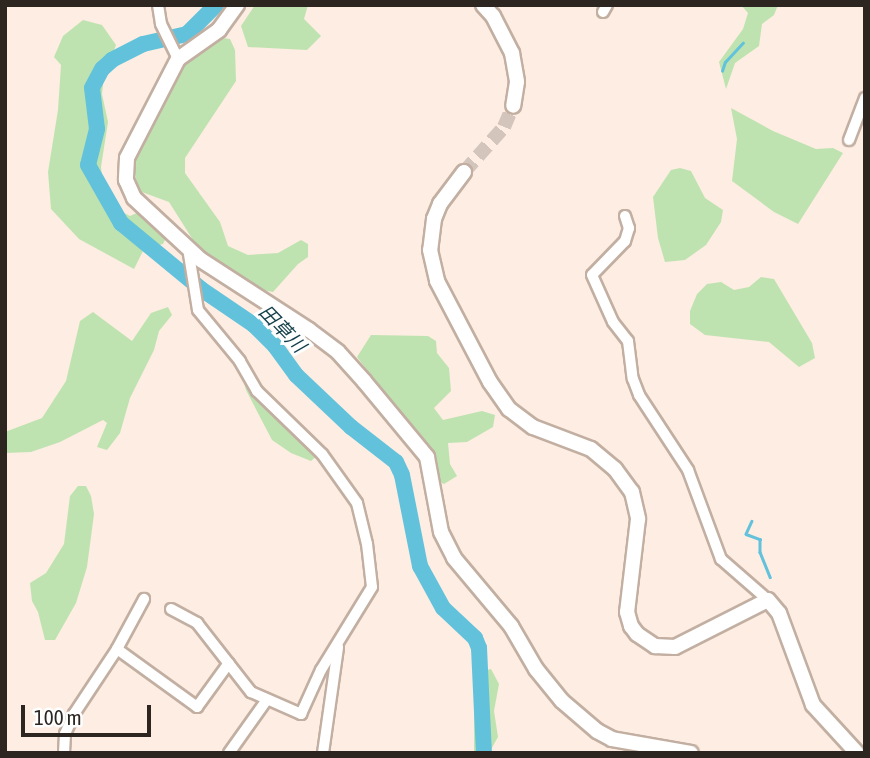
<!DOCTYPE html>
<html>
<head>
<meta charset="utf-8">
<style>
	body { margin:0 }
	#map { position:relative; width:870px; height:758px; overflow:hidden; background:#fdede2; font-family:"Asap Condensed","Noto Sans JP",sans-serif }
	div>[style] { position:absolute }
	.green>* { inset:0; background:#bfe3b0 }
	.stream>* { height:2.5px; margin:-1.25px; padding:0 1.25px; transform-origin:1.25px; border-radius:1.25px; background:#62c2db }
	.river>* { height:16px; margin:-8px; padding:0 8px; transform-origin:8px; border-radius:8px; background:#62c2db }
	.secondary-tunnel>* { height:14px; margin-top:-7px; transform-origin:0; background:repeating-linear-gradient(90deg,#d3c5bb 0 14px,transparent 0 21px) }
	.roads { filter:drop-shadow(2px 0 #c2afa2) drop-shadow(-2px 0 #c2afa2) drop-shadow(0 2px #c2afa2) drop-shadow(0 -2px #c2afa2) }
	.street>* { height:10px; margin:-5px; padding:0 5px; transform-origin:5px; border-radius:5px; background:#fff }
	.secondary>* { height:14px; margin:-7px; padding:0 7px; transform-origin:7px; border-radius:7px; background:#fff }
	span { translate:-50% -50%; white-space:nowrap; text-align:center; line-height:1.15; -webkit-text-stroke:6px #fefefe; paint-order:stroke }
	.water-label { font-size:19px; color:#123e49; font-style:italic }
	.frame { position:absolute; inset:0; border:7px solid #2c2520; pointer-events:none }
	.scale { position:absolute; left:21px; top:705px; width:130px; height:32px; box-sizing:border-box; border:4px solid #2c2520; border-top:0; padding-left:9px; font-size:21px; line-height:24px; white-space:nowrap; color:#2c2520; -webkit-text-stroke:5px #fefefe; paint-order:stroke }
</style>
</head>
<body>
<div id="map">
	<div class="green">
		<div style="clip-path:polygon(255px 5px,308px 5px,304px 19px,321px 36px,307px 50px,248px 47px,241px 26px)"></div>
		<div style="clip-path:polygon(741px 5px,778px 5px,774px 15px,762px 24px,759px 46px,735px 63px,726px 89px,719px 62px,743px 29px,748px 13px)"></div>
		<div style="clip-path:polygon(83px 20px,102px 25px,116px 45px,104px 76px,102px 94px,108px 122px,101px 167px,105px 203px,130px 216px,139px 212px,167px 236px,163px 244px,144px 249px,134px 269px,79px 239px,51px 209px,48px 172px,58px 110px,61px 65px,54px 57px,63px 36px)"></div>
		<div style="clip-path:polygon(223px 38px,230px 39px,235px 50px,236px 81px,185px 158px,185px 173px,220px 222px,228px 246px,248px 255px,278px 253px,301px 240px,308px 244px,308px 257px,298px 264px,273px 292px,257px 289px,223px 268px,193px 240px,169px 202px,139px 191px,134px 171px,136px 160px,187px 61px)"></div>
		<div style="clip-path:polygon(731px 108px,773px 131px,816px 149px,833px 148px,843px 153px,798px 224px,774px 212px,732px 181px,737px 139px)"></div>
		<div style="clip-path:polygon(680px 168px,691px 171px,705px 198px,723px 210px,721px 222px,706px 245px,685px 260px,665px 262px,658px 238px,653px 197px,671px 170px)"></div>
		<div style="clip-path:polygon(761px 277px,774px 279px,812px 343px,815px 358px,799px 367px,769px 342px,705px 335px,690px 324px,690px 311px,697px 294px,707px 284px,721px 282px,734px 290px,749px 287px)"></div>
		<div style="clip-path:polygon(168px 307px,172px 315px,159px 331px,154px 350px,130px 398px,120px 433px,107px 450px,97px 447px,107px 423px,103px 420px,60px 442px,31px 452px,5px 453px,5px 432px,42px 418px,66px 381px,80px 321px,93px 312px,132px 341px,151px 313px)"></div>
		<div style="clip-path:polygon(371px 335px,428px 336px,436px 341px,437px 353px,449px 368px,451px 391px,434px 408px,443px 420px,482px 411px,495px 415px,493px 427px,467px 442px,448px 443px,450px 464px,457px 476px,444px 484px,438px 481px,425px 446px,357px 357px)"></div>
		<div style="clip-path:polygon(248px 382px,263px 405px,318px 455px,311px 461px,291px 453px,272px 440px,246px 390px,244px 383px)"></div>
		<div style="clip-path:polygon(78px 486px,86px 486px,91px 496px,94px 514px,87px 567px,76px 603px,55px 640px,45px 640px,38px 612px,32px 601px,30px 583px,46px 573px,64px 544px,70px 496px)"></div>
		<div style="clip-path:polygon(491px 669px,499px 684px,494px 711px,498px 737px,489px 753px,474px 753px,474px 673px)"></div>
	</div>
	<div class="stream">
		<div style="left:722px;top:71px;width:9px;rotate:-72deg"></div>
		<div style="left:725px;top:62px;width:26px;rotate:-47deg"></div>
		<div style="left:752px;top:521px;width:14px;rotate:115deg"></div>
		<div style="left:746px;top:534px;width:15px;rotate:20deg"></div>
		<div style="left:760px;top:539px;width:13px;rotate:90deg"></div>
		<div style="left:760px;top:552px;width:27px;rotate:68deg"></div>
	</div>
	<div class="river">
		<div style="left:216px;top:5px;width:41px;rotate:135deg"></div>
		<div style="left:187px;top:34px;width:45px;rotate:167.2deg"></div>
		<div style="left:143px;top:44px;width:35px;rotate:153deg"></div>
		<div style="left:112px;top:60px;width:13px;rotate:138deg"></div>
		<div style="left:102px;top:69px;width:21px;rotate:118deg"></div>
		<div style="left:92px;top:88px;width:41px;rotate:83deg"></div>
		<div style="left:97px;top:129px;width:37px;rotate:104deg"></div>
		<div style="left:88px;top:165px;width:67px;rotate:60.4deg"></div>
		<div style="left:121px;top:223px;width:104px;rotate:39.5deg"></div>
		<div style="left:201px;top:289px;width:64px;rotate:34.2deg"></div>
		<div style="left:254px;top:325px;width:30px;rotate:45deg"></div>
		<div style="left:275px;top:346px;width:36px;rotate:54deg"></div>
		<div style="left:296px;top:375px;width:76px;rotate:43.4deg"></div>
		<div style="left:351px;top:427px;width:57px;rotate:37.9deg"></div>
		<div style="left:396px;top:462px;width:14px;rotate:65deg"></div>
		<div style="left:402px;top:475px;width:93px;rotate:78.8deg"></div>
		<div style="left:420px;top:566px;width:48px;rotate:61.3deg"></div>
		<div style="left:443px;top:608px;width:44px;rotate:43.2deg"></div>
		<div style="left:475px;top:638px;width:11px;rotate:68deg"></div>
		<div style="left:479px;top:648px;width:105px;rotate:87.3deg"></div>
	</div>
	<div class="secondary-tunnel">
		<div style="left:464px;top:172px;width:60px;rotate:-48.4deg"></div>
		<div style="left:504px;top:127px;width:23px;rotate:-67deg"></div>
	</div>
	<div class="roads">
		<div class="street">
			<div style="left:158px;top:5px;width:19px;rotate:81deg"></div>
			<div style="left:161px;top:24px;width:39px;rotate:64deg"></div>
			<div style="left:603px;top:12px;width:8px;rotate:-60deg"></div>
			<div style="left:849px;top:140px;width:45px;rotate:-69.1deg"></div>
			<div style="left:625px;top:216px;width:13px;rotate:72deg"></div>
			<div style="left:629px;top:228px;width:14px;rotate:107deg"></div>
			<div style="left:625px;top:241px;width:47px;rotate:134.1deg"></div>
			<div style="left:592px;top:275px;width:51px;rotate:65.9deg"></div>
			<div style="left:613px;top:322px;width:24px;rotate:52deg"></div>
			<div style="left:628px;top:341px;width:38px;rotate:83deg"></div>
			<div style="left:633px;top:379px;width:17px;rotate:69deg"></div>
			<div style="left:639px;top:395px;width:90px;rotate:56.8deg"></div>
			<div style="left:688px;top:470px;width:95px;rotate:69.7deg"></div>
			<div style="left:721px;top:559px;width:62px;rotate:41.1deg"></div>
			<div style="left:171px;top:609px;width:30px;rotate:28deg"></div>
			<div style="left:197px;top:623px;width:88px;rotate:52deg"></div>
			<div style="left:251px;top:692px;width:55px;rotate:23.7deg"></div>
			<div style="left:301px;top:714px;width:48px;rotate:-65.6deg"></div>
			<div style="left:321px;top:670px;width:97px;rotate:-58.4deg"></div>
			<div style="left:372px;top:587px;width:43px;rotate:-96.6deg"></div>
			<div style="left:367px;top:544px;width:42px;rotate:-103.7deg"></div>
			<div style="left:357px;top:503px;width:60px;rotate:-125.5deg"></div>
			<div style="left:322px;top:454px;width:91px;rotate:-135.9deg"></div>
			<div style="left:257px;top:391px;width:34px;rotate:-120deg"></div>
			<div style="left:240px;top:361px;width:66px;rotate:-129.5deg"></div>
			<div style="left:198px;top:310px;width:63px;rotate:-99.2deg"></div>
			<div style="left:117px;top:649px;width:99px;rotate:35.9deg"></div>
			<div style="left:197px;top:707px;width:54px;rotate:-54deg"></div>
			<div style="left:64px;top:753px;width:19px;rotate:-87deg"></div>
			<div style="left:65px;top:734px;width:22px;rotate:-66deg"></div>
			<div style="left:74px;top:714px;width:78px;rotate:-56.5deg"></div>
			<div style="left:117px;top:649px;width:57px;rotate:-61.6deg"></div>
			<div style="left:229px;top:753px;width:64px;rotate:-54.6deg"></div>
			<div style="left:323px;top:753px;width:107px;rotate:-81.9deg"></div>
		</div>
		<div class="secondary">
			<div style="left:237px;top:5px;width:31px;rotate:126deg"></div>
			<div style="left:219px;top:30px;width:50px;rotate:144.7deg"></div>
			<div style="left:178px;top:59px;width:111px;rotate:117.3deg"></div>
			<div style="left:127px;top:158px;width:22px;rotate:93deg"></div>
			<div style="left:126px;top:180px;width:20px;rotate:66deg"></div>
			<div style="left:134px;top:198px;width:91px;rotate:42.8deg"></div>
			<div style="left:201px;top:260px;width:129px;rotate:32.9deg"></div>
			<div style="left:309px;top:330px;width:36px;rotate:37deg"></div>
			<div style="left:338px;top:352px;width:39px;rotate:48deg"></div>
			<div style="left:364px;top:381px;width:99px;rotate:50.3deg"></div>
			<div style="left:427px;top:457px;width:76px;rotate:79.4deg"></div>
			<div style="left:441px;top:532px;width:29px;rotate:63deg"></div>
			<div style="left:454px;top:558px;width:89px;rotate:50deg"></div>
			<div style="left:511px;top:626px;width:50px;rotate:59.8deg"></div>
			<div style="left:536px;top:669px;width:41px;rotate:50.9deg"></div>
			<div style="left:562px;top:701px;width:46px;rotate:40.6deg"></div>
			<div style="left:597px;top:731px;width:17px;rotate:28deg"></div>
			<div style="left:612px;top:739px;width:80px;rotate:10deg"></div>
			<div style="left:483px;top:5px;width:15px;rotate:48deg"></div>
			<div style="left:493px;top:16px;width:42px;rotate:62.8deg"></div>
			<div style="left:512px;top:53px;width:29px;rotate:80deg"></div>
			<div style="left:517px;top:82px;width:24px;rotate:99deg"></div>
			<div style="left:464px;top:172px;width:40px;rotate:127deg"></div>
			<div style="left:440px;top:204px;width:16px;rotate:112deg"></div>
			<div style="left:434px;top:219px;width:31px;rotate:97deg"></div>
			<div style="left:430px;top:250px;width:32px;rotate:77deg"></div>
			<div style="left:437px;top:281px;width:114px;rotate:62.3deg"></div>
			<div style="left:490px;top:382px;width:33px;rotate:55deg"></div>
			<div style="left:509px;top:409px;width:30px;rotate:37deg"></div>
			<div style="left:533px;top:427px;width:62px;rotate:20.8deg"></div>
			<div style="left:591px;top:449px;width:31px;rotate:40deg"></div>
			<div style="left:615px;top:469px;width:29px;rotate:54deg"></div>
			<div style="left:632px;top:492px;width:28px;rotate:77deg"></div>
			<div style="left:638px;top:519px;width:94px;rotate:96.7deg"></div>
			<div style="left:627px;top:612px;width:15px;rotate:74deg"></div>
			<div style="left:631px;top:626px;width:10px;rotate:53deg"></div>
			<div style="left:637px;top:634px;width:22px;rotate:34deg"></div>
			<div style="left:655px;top:646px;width:20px;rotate:3deg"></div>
			<div style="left:675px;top:647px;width:104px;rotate:-26.8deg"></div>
			<div style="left:768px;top:600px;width:17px;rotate:50deg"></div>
			<div style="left:779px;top:613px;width:98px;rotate:69.7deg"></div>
			<div style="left:813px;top:705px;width:65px;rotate:47.5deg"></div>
		</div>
	</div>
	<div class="water-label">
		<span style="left:282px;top:329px;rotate:46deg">田草川</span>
	</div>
	<div class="frame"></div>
	<div class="scale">100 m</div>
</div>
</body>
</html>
